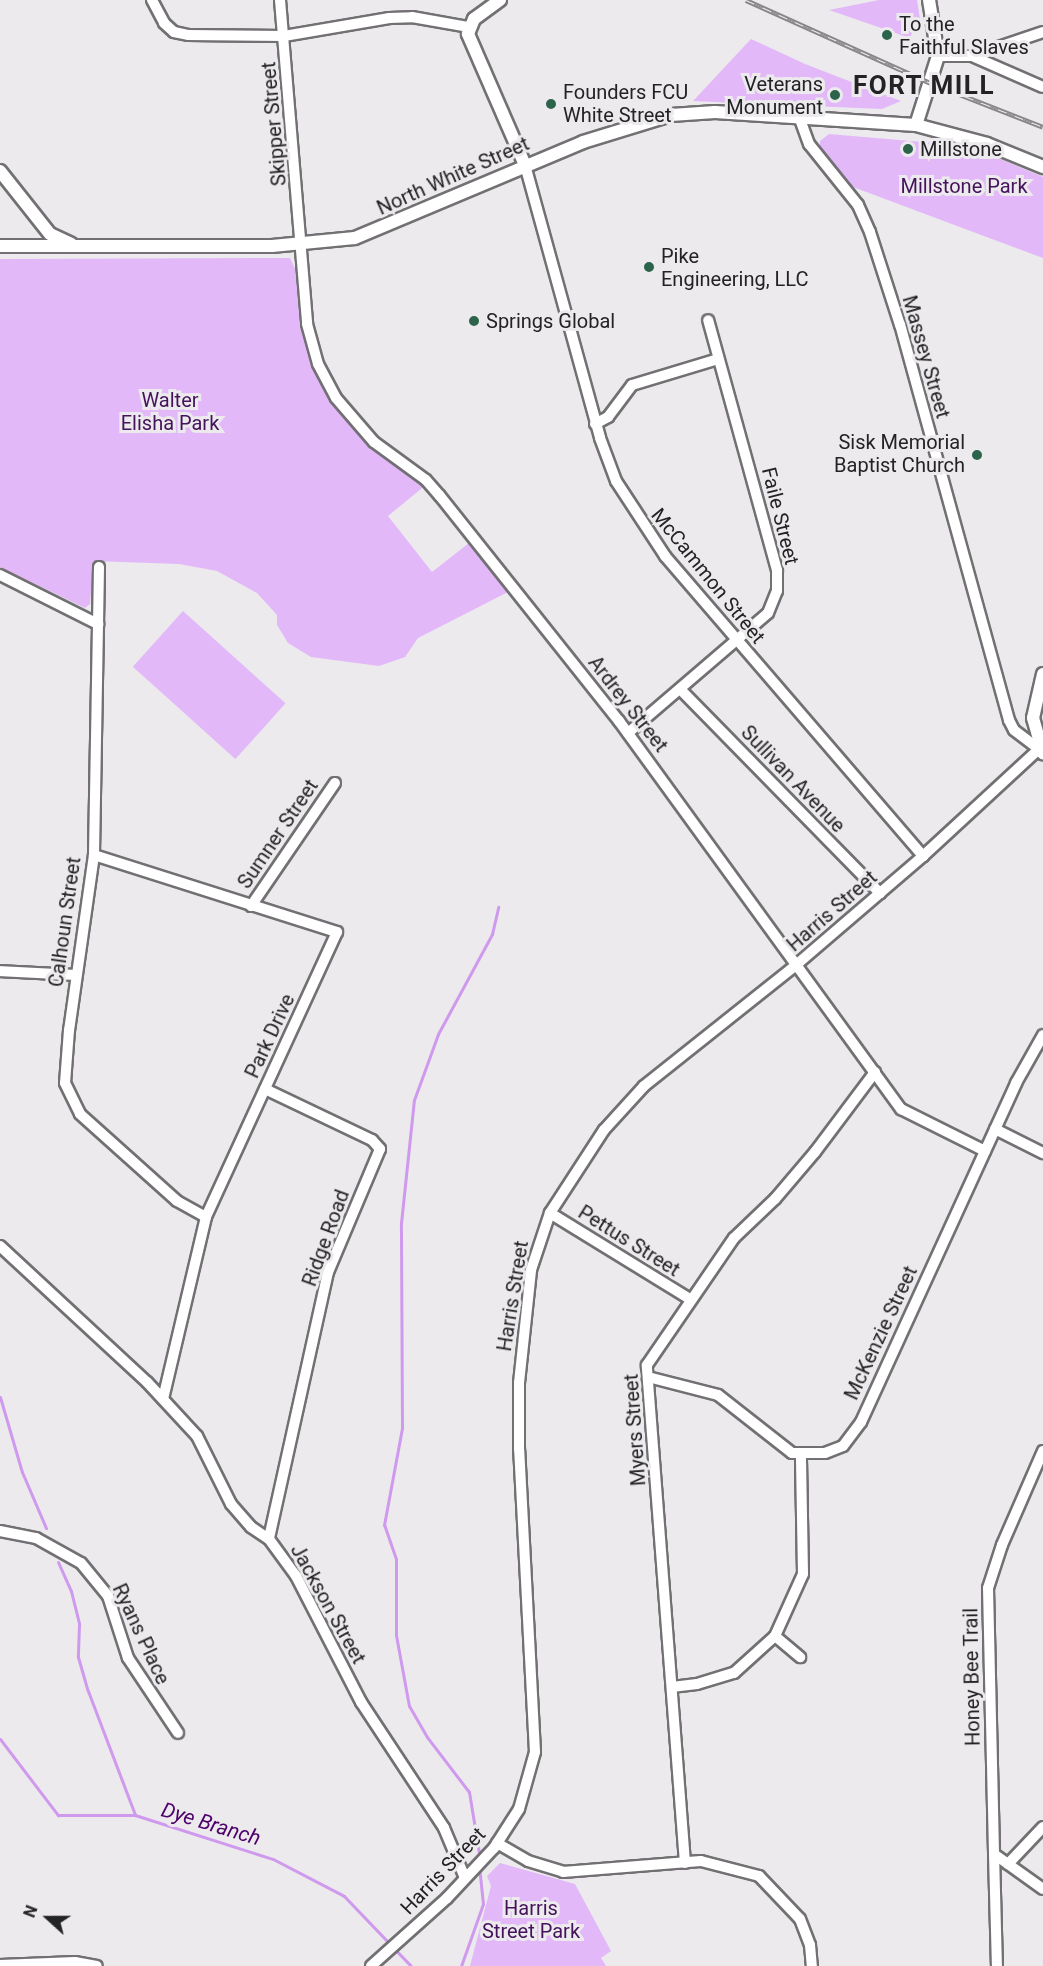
<!DOCTYPE html>
<html>
<head>
<meta charset="utf-8">
<style>
	body { margin:0 }
	#map { position:relative; width:1043px; height:1966px; overflow:hidden; background:#eceaed; font-family:Roboto,sans-serif }
	div>[style] { position:absolute }
	.green>* { inset:0; background:#e2b8f9; transform-origin:0 0 }
	.stream>* { height:3px; margin:-1.5px; padding:0 1.5px; transform-origin:1.5px; border-radius:1.5px; background:#cf99ed }
	.roads { filter:drop-shadow(2px 0 #727073) drop-shadow(-2px 0 #727073) drop-shadow(0 2px #727073) drop-shadow(0 -2px #727073) }
	.minor>* { height:10px; margin:-5px; padding:0 5px; transform-origin:5px; border-radius:5px; background:#fff }
	.major>* { height:12px; margin:-6px; padding:0 6px; transform-origin:6px; border-radius:6px; background:#fff }
	.rail>* { height:5px; margin-top:-2.5px; transform-origin:0; background:repeating-linear-gradient(90deg,#eceaed 0 9px,#888689 0 18px); box-sizing:border-box; border-block:2px solid #888689 }
	.dots>* { width:16px; height:16px; translate:-50% -50%; box-sizing:border-box; border:3px solid #eceaed; border-radius:50% }
	span { translate:-50% -50%; white-space:nowrap; text-align:center; line-height:1.15; -webkit-text-stroke:6px #eceaed; paint-order:stroke }
	.poi-label { font-size:20px; color:#232224 }
	.left { translate:0 -50%; text-align:left }
	.right { translate:-100% -50%; text-align:right }
	.street-label { font-size:20px; color:#232224 }
	.park-label { font-size:20px; color:#45125c }
	.water-label { font-size:21px; color:#4e016b; font-style:italic }
	.district-label { font-size:26px; color:#232224; font-weight:700; letter-spacing:1.5px }
	.north { position:absolute; left:18px; top:1888px; width:60px; height:60px; -webkit-text-stroke:4px #eceaed; paint-order:stroke; rotate:291deg; font-size:16px; font-weight:700; line-height:24px; text-align:center; color:#232224 }
	.north::after { content:''; display:block; margin:auto; width:21px; height:27px; background:#232224; clip-path:polygon(50% 0,100% 100%,50% 72%,0 100%) }
</style>
</head>
<body>
<div id="map">
	<div class="green">
		<div style="clip-path:polygon(879px 0,917px 0,921px 26px,915px 25px,910px 38px,829px 10px)"></div>
		<div style="clip-path:polygon(751px 39px,805px 64px,901px 101px,882px 109px,693px 101px)"></div>
		<div style="clip-path:polygon(829px 134px,969px 146px,1043px 177px,1043px 258px,853px 187px,820px 149px,820px 141px)"></div>
		<div style="clip-path:polygon(290px 258px,302px 284px,310px 348px,361px 431px,427px 484px,388px 516px,432px 572px,469px 543px,510px 591px,418px 638px,405px 657px,379px 666px,311px 657px,288px 643px,277px 625px,277px 615px,257px 593px,217px 571px,179px 564px,93px 561px,90px 604px,85px 608px,0 567px,0 259px)"></div>
		<div style="left:183px;top:611px;width:138px;height:75px;rotate:42deg"></div>
		<div style="clip-path:polygon(500px 1863px,575px 1884px,611px 1951px,601px 1958px,606px 1966px,470px 1966px,491px 1886px,487px 1876px)"></div>
	</div>
	<div class="stream">
		<div style="left:0;top:1397px;width:78px;rotate:73.7deg"></div>
		<div style="left:22px;top:1472px;width:61px;rotate:66.8deg"></div>
		<div style="left:58px;top:1562px;width:32px;rotate:66deg"></div>
		<div style="left:71px;top:1591px;width:34px;rotate:76deg"></div>
		<div style="left:79px;top:1624px;width:33px;rotate:92deg"></div>
		<div style="left:78px;top:1657px;width:35px;rotate:74deg"></div>
		<div style="left:88px;top:1691px;width:133px;rotate:69.2deg"></div>
		<div style="left:0;top:1739px;width:96px;rotate:52.7deg"></div>
		<div style="left:58px;top:1815px;width:77px"></div>
		<div style="left:135px;top:1815px;width:145px;rotate:17.7deg"></div>
		<div style="left:273px;top:1859px;width:80px;rotate:27.5deg"></div>
		<div style="left:344px;top:1896px;width:97px;rotate:46.3deg"></div>
		<div style="left:479px;top:1853px;width:62px;rotate:-99.3deg"></div>
		<div style="left:469px;top:1792px;width:69px;rotate:-127.4deg"></div>
		<div style="left:427px;top:1737px;width:36px;rotate:-120deg"></div>
		<div style="left:409px;top:1706px;width:72px;rotate:-100.4deg"></div>
		<div style="left:396px;top:1635px;width:76px;rotate:-90deg"></div>
		<div style="left:396px;top:1559px;width:36px;rotate:-109deg"></div>
		<div style="left:384px;top:1525px;width:99px;rotate:-79.5deg"></div>
		<div style="left:402px;top:1428px;width:205px;rotate:-90.3deg"></div>
		<div style="left:401px;top:1223px;width:124px;rotate:-84deg"></div>
		<div style="left:414px;top:1100px;width:70px;rotate:-70deg"></div>
		<div style="left:438px;top:1034px;width:114px;rotate:-61.6deg"></div>
		<div style="left:492px;top:934px;width:28px;rotate:-77deg"></div>
		<div style="left:461px;top:1966px;width:66px;rotate:-70.5deg"></div>
		<div style="left:483px;top:1904px;width:31px;rotate:-96deg"></div>
	</div>
	<div class="roads">
		<div class="minor">
			<div style="left:152px;top:0;width:26px;rotate:62deg"></div>
			<div style="left:164px;top:23px;width:13px;rotate:42deg"></div>
			<div style="left:174px;top:32px;width:14px;rotate:12deg"></div>
			<div style="left:188px;top:35px;width:96px;rotate:0.6deg"></div>
			<div style="left:284px;top:36px;width:107px;rotate:-9.7deg"></div>
			<div style="left:389px;top:18px;width:23px;rotate:-2deg"></div>
			<div style="left:412px;top:17px;width:58px;rotate:10deg"></div>
			<div style="left:280px;top:0;width:325px;rotate:85.2deg"></div>
			<div style="left:307px;top:324px;width:41px;rotate:74.6deg"></div>
			<div style="left:318px;top:364px;width:38px;rotate:62deg"></div>
			<div style="left:336px;top:398px;width:58px;rotate:49.2deg"></div>
			<div style="left:374px;top:442px;width:64px;rotate:36.2deg"></div>
			<div style="left:426px;top:480px;width:21px;rotate:49deg"></div>
			<div style="left:440px;top:496px;width:288px;rotate:51.5deg"></div>
			<div style="left:619px;top:721px;width:480px;rotate:54deg"></div>
			<div style="left:901px;top:1109px;width:94px;rotate:26.6deg"></div>
			<div style="left:938px;top:56px;width:34px"></div>
			<div style="left:972px;top:56px;width:75px;rotate:-18.7deg"></div>
			<div style="left:972px;top:56px;width:77px;rotate:23.6deg"></div>
			<div style="left:525px;top:165px;width:283px;rotate:74.6deg"></div>
			<div style="left:600px;top:438px;width:46px;rotate:69.6deg"></div>
			<div style="left:616px;top:481px;width:90px;rotate:56.8deg"></div>
			<div style="left:665px;top:556px;width:396px;rotate:49.3deg"></div>
			<div style="left:595px;top:424px;width:15px;rotate:-28deg"></div>
			<div style="left:608px;top:417px;width:40px;rotate:-53deg"></div>
			<div style="left:632px;top:385px;width:90px;rotate:-16.8deg"></div>
			<div style="left:99px;top:567px;width:288px;rotate:91deg"></div>
			<div style="left:94px;top:855px;width:177px;rotate:98.1deg"></div>
			<div style="left:69px;top:1030px;width:53px;rotate:94.3deg"></div>
			<div style="left:65px;top:1083px;width:34px;rotate:64deg"></div>
			<div style="left:80px;top:1114px;width:130px;rotate:41.9deg"></div>
			<div style="left:177px;top:1201px;width:33px;rotate:29deg"></div>
			<div style="left:0;top:575px;width:110px;rotate:26.6deg"></div>
			<div style="left:680px;top:689px;width:286px;rotate:45.6deg"></div>
			<div style="left:628px;top:733px;width:184px;rotate:-40.6deg"></div>
			<div style="left:768px;top:613px;width:24px;rotate:-68deg"></div>
			<div style="left:777px;top:591px;width:21px;rotate:-90deg"></div>
			<div style="left:777px;top:570px;width:259px;rotate:-105.4deg"></div>
			<div style="left:94px;top:855px;width:255px;rotate:17.6deg"></div>
			<div style="left:337px;top:932px;width:314px;rotate:114.7deg"></div>
			<div style="left:206px;top:1217px;width:187px;rotate:103.3deg"></div>
			<div style="left:251px;top:906px;width:149px;rotate:-55.7deg"></div>
			<div style="left:0;top:971px;width:76px;rotate:3deg"></div>
			<div style="left:265px;top:1089px;width:119px;rotate:25.5deg"></div>
			<div style="left:372px;top:1140px;width:12px;rotate:48deg"></div>
			<div style="left:380px;top:1149px;width:134px;rotate:112.9deg"></div>
			<div style="left:328px;top:1272px;width:273px;rotate:102.5deg"></div>
			<div style="left:995px;top:1129px;width:54px;rotate:26.6deg"></div>
			<div style="left:550px;top:1213px;width:164px;rotate:31.6deg"></div>
			<div style="left:0;top:1246px;width:200px;rotate:42.8deg"></div>
			<div style="left:147px;top:1382px;width:74px;rotate:47.2deg"></div>
			<div style="left:197px;top:1436px;width:76px;rotate:63.4deg"></div>
			<div style="left:231px;top:1504px;width:30px;rotate:49deg"></div>
			<div style="left:251px;top:1527px;width:22px;rotate:34deg"></div>
			<div style="left:269px;top:1539px;width:46px;rotate:53.9deg"></div>
			<div style="left:296px;top:1576px;width:142px;rotate:62.7deg"></div>
			<div style="left:361px;top:1702px;width:151px;rotate:56.6deg"></div>
			<div style="left:444px;top:1828px;width:54px;rotate:67.2deg"></div>
			<div style="left:648px;top:1377px;width:72px;rotate:14.4deg"></div>
			<div style="left:718px;top:1395px;width:94px;rotate:38.1deg"></div>
			<div style="left:792px;top:1453px;width:33px"></div>
			<div style="left:825px;top:1453px;width:19px;rotate:-21deg"></div>
			<div style="left:843px;top:1446px;width:30px;rotate:-53deg"></div>
			<div style="left:861px;top:1422px;width:373px;rotate:-65.4deg"></div>
			<div style="left:1016px;top:1083px;width:55px;rotate:-60.6deg"></div>
			<div style="left:1043px;top:1451px;width:103px;rotate:113.6deg"></div>
			<div style="left:1002px;top:1545px;width:45px;rotate:108deg"></div>
			<div style="left:988px;top:1588px;width:266px;rotate:88.7deg"></div>
			<div style="left:994px;top:1854px;width:60px;rotate:35.5deg"></div>
			<div style="left:0;top:1531px;width:37px;rotate:11deg"></div>
			<div style="left:36px;top:1538px;width:51px;rotate:29.1deg"></div>
			<div style="left:81px;top:1563px;width:43px;rotate:50.7deg"></div>
			<div style="left:108px;top:1596px;width:65px;rotate:72.1deg"></div>
			<div style="left:128px;top:1658px;width:90px;rotate:56.3deg"></div>
			<div style="left:775px;top:1636px;width:33px;rotate:40deg"></div>
			<div style="left:672px;top:1687px;width:25px;rotate:-7deg"></div>
			<div style="left:697px;top:1684px;width:39px;rotate:-17deg"></div>
			<div style="left:734px;top:1673px;width:55px;rotate:-42.1deg"></div>
			<div style="left:775px;top:1636px;width:68px;rotate:-65.7deg"></div>
			<div style="left:803px;top:1574px;width:120px;rotate:-91deg"></div>
			<div style="left:497px;top:1843px;width:36px;rotate:30deg"></div>
			<div style="left:528px;top:1861px;width:37px;rotate:17deg"></div>
			<div style="left:563px;top:1872px;width:138px;rotate:-4.6deg"></div>
			<div style="left:701px;top:1861px;width:60px;rotate:14.5deg"></div>
			<div style="left:759px;top:1876px;width:59px;rotate:46.4deg"></div>
			<div style="left:800px;top:1919px;width:28px;rotate:69deg"></div>
			<div style="left:810px;top:1945px;width:21px;rotate:85deg"></div>
			<div style="left:994px;top:1854px;width:112px;rotate:88.5deg"></div>
			<div style="left:685px;top:1863px;width:499px;rotate:-94.4deg"></div>
			<div style="left:647px;top:1365px;width:154px;rotate:-55.6deg"></div>
			<div style="left:734px;top:1238px;width:57px;rotate:-43.6deg"></div>
			<div style="left:775px;top:1199px;width:62px;rotate:-49.6deg"></div>
			<div style="left:815px;top:1152px;width:100px;rotate:-53.1deg"></div>
			<div style="left:1008px;top:1864px;width:51px;rotate:-46.6deg"></div>
			<div style="left:0;top:1965px;width:75px;rotate:-2.3deg"></div>
			<div style="left:75px;top:1962px;width:22px;rotate:10deg"></div>
			<div style="left:371px;top:1966px;width:102px;rotate:-41.8deg"></div>
			<div style="left:447px;top:1898px;width:69px;rotate:-46.8deg"></div>
			<div style="left:494px;top:1848px;width:46px;rotate:-57.3deg"></div>
			<div style="left:519px;top:1809px;width:59px;rotate:-74.3deg"></div>
			<div style="left:535px;top:1752px;width:303px;rotate:-93deg"></div>
			<div style="left:519px;top:1449px;width:66px;rotate:-90deg"></div>
			<div style="left:519px;top:1383px;width:114px;rotate:-83.9deg"></div>
			<div style="left:531px;top:1270px;width:60px;rotate:-71.6deg"></div>
			<div style="left:550px;top:1213px;width:99px;rotate:-57deg"></div>
			<div style="left:604px;top:1130px;width:59px;rotate:-47.7deg"></div>
			<div style="left:644px;top:1086px;width:194px;rotate:-38.5deg"></div>
			<div style="left:796px;top:965px;width:167px;rotate:-40.6deg"></div>
			<div style="left:923px;top:856px;width:158px;rotate:-42.7deg"></div>
			<div style="left:1039px;top:749px;width:31px;rotate:-143deg"></div>
			<div style="left:1014px;top:730px;width:11px;rotate:-117deg"></div>
			<div style="left:1009px;top:720px;width:410px;rotate:-105.4deg"></div>
			<div style="left:900px;top:325px;width:98px;rotate:-107.9deg"></div>
			<div style="left:870px;top:232px;width:30px;rotate:-114deg"></div>
			<div style="left:858px;top:205px;width:78px;rotate:-128.8deg"></div>
			<div style="left:809px;top:144px;width:27px;rotate:-110deg"></div>
		</div>
		<div class="major">
			<div style="left:500px;top:0;width:32px;rotate:144deg"></div>
			<div style="left:474px;top:19px;width:16px;rotate:112deg"></div>
			<div style="left:468px;top:34px;width:143px;rotate:66.5deg"></div>
			<div style="left:916px;top:125px;width:72px;rotate:-72.3deg"></div>
			<div style="left:938px;top:56px;width:57px;rotate:-99.1deg"></div>
			<div style="left:0;top:171px;width:80px;rotate:51.6deg"></div>
			<div style="left:50px;top:234px;width:23px;rotate:25deg"></div>
			<div style="left:0;top:246px;width:272px"></div>
			<div style="left:272px;top:246px;width:83px;rotate:-5.5deg"></div>
			<div style="left:355px;top:238px;width:247px;rotate:-22.8deg"></div>
			<div style="left:583px;top:142px;width:92px;rotate:-17.1deg"></div>
			<div style="left:671px;top:115px;width:44px;rotate:-3.9deg"></div>
			<div style="left:715px;top:112px;width:201px;rotate:3.7deg"></div>
			<div style="left:916px;top:125px;width:73px;rotate:15deg"></div>
			<div style="left:987px;top:144px;width:61px;rotate:22.3deg"></div>
			<div style="left:1043px;top:674px;width:45px;rotate:102.8deg"></div>
			<div style="left:1033px;top:718px;width:37px;rotate:74deg"></div>
		</div>
	</div>
	<div class="rail">
		<div style="left:746px;top:0;width:203px;rotate:24.2deg"></div>
		<div style="left:931px;top:83px;width:120px;rotate:21.4deg"></div>
	</div>
	<div class="dots">
		<div style="left:887px;top:35px;background:#2b634b"></div>
		<div style="left:835px;top:95px;background:#2b634b"></div>
		<div style="left:551px;top:104px;background:#2b634b"></div>
		<div style="left:908px;top:149px;background:#2b634b"></div>
		<div style="left:649px;top:267px;background:#2b634b"></div>
		<div style="left:474px;top:321px;background:#2b634b"></div>
		<div style="left:977px;top:455px;background:#2b634b"></div>
	</div>
	<div class="poi-label">
		<span class="left" style="left:899px;top:36px">To the<br>Faithful Slaves</span>
		<span class="right" style="left:823px;top:96px">Veterans<br>Monument</span>
		<span class="left" style="left:563px;top:104px">Founders FCU<br>White Street</span>
		<span class="left" style="left:920px;top:149px">Millstone</span>
		<span class="left" style="left:661px;top:268px">Pike<br>Engineering, LLC</span>
		<span class="left" style="left:486px;top:321px">Springs Global</span>
		<span class="right" style="left:965px;top:454px">Sisk Memorial<br>Baptist Church</span>
	</div>
	<div class="street-label">
		<span style="left:274px;top:124px;rotate:-95deg">Skipper Street</span>
		<span style="left:453px;top:176px;rotate:-24deg">North White Street</span>
		<span style="left:926px;top:357px;rotate:74deg">Massey Street</span>
		<span style="left:780px;top:516px;rotate:76deg">Faile Street</span>
		<span style="left:708px;top:576px;rotate:51deg">McCammon Street</span>
		<span style="left:628px;top:704px;rotate:52deg">Ardrey Street</span>
		<span style="left:793px;top:779px;rotate:46deg">Sullivan Avenue</span>
		<span style="left:278px;top:834px;rotate:-56deg">Sumner Street</span>
		<span style="left:832px;top:911px;rotate:-41deg">Harris Street</span>
		<span style="left:65px;top:922px;rotate:-82deg">Calhoun Street</span>
		<span style="left:270px;top:1036px;rotate:-65deg">Park Drive</span>
		<span style="left:326px;top:1238px;rotate:-70deg">Ridge Road</span>
		<span style="left:629px;top:1241px;rotate:32deg">Pettus Street</span>
		<span style="left:513px;top:1296px;rotate:-81deg">Harris Street</span>
		<span style="left:881px;top:1333px;rotate:-65deg">McKenzie Street</span>
		<span style="left:635px;top:1430px;rotate:-94deg">Myers Street</span>
		<span style="left:328px;top:1604px;rotate:61deg">Jackson Street</span>
		<span style="left:141px;top:1634px;rotate:65deg">Ryans Place</span>
		<span style="left:972px;top:1677px;rotate:-91deg">Honey Bee Trail</span>
		<span style="left:443px;top:1871px;rotate:-46deg">Harris Street</span>
	</div>
	<div class="park-label">
		<span style="left:964px;top:186px">Millstone Park</span>
		<span style="left:170px;top:412px">Walter<br>Elisha Park</span>
		<span style="left:531px;top:1920px">Harris<br>Street Park</span>
	</div>
	<div class="water-label">
		<span style="left:211px;top:1824px;rotate:17deg">Dye Branch</span>
	</div>
	<div class="district-label">
		<span style="left:924px;top:86px">FORT MILL</span>
	</div>
	<div class="north">N</div>
</div>
</body>
</html>
